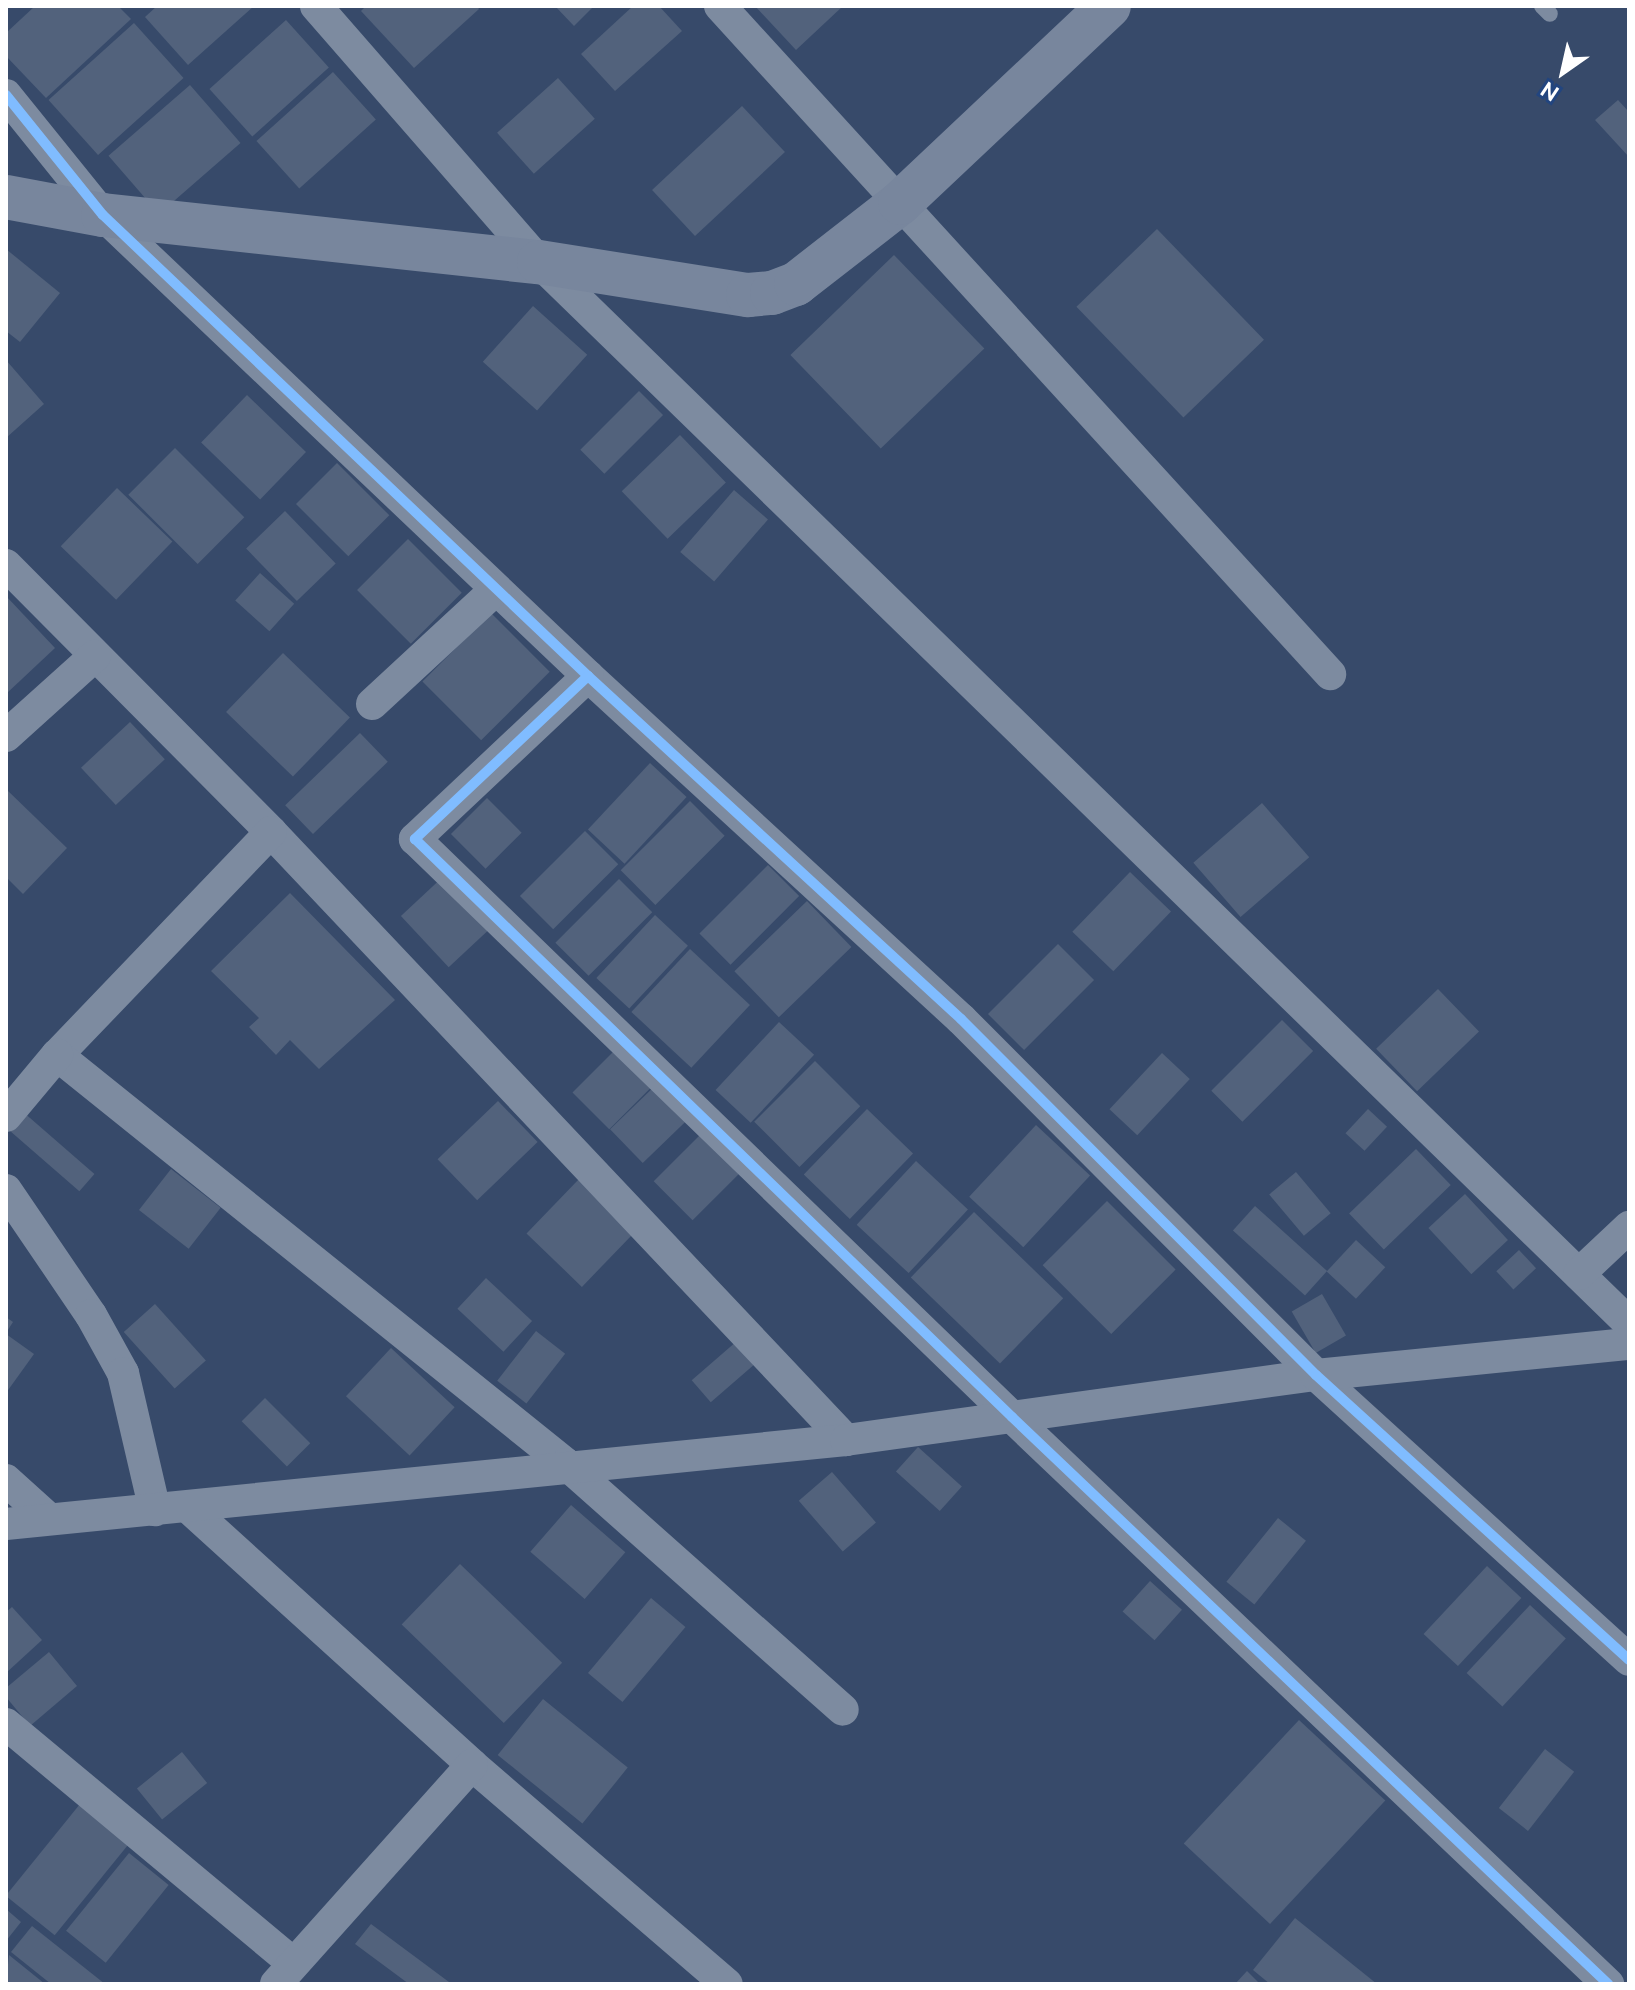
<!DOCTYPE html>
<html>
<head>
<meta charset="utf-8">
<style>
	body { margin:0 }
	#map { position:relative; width:1635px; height:1990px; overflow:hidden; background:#374a6a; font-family:Ubuntu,sans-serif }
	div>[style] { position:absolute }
	.building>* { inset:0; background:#52627c; transform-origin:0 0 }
	.lane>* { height:16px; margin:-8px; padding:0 8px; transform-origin:8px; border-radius:8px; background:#7d8ba0 }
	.street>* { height:32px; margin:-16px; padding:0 16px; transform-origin:16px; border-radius:16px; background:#7d8ba0 }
	.secondary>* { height:44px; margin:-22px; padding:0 22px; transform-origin:22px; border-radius:22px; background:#78869d }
	.cycleway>* { height:10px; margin:-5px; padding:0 5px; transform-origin:5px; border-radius:5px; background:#80bcff }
	span { translate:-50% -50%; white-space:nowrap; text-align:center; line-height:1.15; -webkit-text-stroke:6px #22457f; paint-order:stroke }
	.frame { position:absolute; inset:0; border:8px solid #fff; pointer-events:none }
	.north { position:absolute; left:1523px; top:32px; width:80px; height:80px; -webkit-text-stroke:6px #22457f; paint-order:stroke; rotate:214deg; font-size:22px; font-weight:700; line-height:32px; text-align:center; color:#fff }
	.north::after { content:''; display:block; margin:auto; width:28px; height:36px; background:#fff; clip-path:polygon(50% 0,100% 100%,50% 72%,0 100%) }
</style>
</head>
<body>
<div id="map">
	<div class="building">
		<div style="clip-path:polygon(35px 6px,118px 6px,131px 19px,46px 98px,6px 56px,6px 33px)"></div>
		<div style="clip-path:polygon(157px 6px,254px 6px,188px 65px,145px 17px)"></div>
		<div style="clip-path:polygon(366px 6px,477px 6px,479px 9px,414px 68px,361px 11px)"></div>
		<div style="clip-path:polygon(555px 6px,594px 6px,574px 26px)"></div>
		<div style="clip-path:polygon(633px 6px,659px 6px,682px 31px,615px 91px,581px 54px)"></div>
		<div style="clip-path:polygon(755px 6px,843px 6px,796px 50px)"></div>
		<div style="left:286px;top:20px;width:64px;height:103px;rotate:48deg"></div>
		<div style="left:134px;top:23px;width:74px;height:115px;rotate:48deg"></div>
		<div style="left:333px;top:72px;width:64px;height:103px;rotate:48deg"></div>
		<div style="left:558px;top:78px;width:55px;height:82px;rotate:48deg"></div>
		<div style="left:190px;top:85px;width:77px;height:108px;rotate:49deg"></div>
		<div style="clip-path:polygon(1618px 100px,1629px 112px,1629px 157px,1595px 120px)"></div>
		<div style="left:742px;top:106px;width:63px;height:123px;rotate:47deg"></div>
		<div style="left:1157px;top:229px;width:154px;height:112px;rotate:46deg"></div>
		<div style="clip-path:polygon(6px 249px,60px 293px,20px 342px,6px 331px)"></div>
		<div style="left:894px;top:255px;width:130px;height:144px;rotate:46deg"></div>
		<div style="left:533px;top:306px;width:73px;height:75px;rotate:42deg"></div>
		<div style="clip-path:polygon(6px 360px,44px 404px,6px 438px)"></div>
		<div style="left:639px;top:391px;width:34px;height:83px;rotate:45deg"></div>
		<div style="left:247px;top:395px;width:82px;height:66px;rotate:44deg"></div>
		<div style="left:680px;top:435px;width:66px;height:81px;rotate:46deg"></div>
		<div style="left:175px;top:448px;width:98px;height:66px;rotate:45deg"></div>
		<div style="left:337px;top:463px;width:74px;height:58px;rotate:45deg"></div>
		<div style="left:117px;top:488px;width:77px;height:81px;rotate:44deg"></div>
		<div style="left:734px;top:490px;width:45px;height:82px;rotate:41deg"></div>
		<div style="left:285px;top:511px;width:73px;height:54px;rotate:46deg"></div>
		<div style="left:408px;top:539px;width:76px;height:72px;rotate:45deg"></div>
		<div style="left:260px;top:573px;width:46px;height:37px;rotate:42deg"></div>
		<div style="clip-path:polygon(6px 596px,55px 648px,6px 694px)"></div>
		<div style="left:491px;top:613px;width:83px;height:97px;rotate:45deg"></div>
		<div style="left:283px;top:653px;width:93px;height:82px;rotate:44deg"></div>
		<div style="left:130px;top:722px;width:51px;height:67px;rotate:47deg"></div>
		<div style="left:360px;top:733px;width:40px;height:104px;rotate:46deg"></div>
		<div style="left:650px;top:763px;width:50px;height:91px;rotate:43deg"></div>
		<div style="clip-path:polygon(6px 789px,67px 848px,23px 894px,6px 877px)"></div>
		<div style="left:487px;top:798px;width:49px;height:51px;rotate:45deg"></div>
		<div style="left:690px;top:801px;width:49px;height:98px;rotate:45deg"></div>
		<div style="left:1262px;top:803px;width:72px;height:91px;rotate:49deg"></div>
		<div style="left:585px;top:831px;width:47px;height:92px;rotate:45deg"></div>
		<div style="left:768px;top:865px;width:44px;height:97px;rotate:45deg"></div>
		<div style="left:1130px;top:872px;width:57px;height:83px;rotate:44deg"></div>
		<div style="left:447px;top:873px;width:70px;height:63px;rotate:47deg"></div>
		<div style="left:619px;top:879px;width:47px;height:90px;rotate:45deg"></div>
		<div style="clip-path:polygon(290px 893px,395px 1000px,319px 1069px,290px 1040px,276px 1055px,249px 1027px,259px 1018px,211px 971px)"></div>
		<div style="left:807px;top:901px;width:64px;height:101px;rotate:46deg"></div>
		<div style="left:655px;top:915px;width:45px;height:86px;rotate:43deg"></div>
		<div style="left:1058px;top:944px;width:51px;height:99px;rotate:45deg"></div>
		<div style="left:690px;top:949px;width:82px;height:86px;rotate:43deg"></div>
		<div style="left:1438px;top:989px;width:59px;height:86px;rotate:46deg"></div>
		<div style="left:1282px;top:1020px;width:44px;height:100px;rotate:45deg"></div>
		<div style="left:779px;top:1022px;width:48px;height:93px;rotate:43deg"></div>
		<div style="left:622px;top:1043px;width:52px;height:70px;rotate:45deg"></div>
		<div style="left:1162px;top:1053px;width:38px;height:77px;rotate:43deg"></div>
		<div style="left:815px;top:1061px;width:64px;height:86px;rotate:45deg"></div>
		<div style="left:659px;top:1082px;width:47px;height:68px;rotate:46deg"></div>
		<div style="left:498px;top:1101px;width:57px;height:84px;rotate:46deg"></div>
		<div style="left:867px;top:1109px;width:64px;height:91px;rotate:44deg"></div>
		<div style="left:1368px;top:1109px;width:26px;height:33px;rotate:43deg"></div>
		<div style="left:22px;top:1111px;width:96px;height:23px;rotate:41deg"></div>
		<div style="left:1036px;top:1125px;width:74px;height:98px;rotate:43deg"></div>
		<div style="left:706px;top:1129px;width:55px;height:74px;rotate:45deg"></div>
		<div style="left:1416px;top:1149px;width:50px;height:93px;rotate:46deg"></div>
		<div style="left:916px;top:1161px;width:71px;height:87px;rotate:43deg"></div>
		<div style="left:171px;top:1169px;width:63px;height:52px;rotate:38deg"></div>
		<div style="left:1296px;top:1172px;width:54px;height:35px;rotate:50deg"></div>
		<div style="left:580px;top:1178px;width:77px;height:77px;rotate:44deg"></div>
		<div style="left:1465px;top:1194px;width:63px;height:50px;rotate:47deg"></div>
		<div style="left:1107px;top:1201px;width:97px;height:91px;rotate:45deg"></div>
		<div style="left:1255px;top:1206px;width:97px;height:33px;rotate:42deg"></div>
		<div style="left:974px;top:1212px;width:124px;height:91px;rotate:44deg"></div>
		<div style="left:1356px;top:1240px;width:40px;height:43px;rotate:43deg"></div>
		<div style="left:1519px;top:1250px;width:25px;height:31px;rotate:47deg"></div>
		<div style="left:486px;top:1278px;width:63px;height:42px;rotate:43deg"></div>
		<div style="left:1322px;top:1294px;width:48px;height:35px;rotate:60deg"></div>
		<div style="left:155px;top:1304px;width:76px;height:42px;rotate:48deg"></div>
		<div style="clip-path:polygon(6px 1317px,13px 1322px,6px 1333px)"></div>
		<div style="left:536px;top:1331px;width:37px;height:63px;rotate:38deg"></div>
		<div style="clip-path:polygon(6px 1334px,34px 1354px,6px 1393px)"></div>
		<div style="left:737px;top:1341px;width:29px;height:60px;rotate:49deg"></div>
		<div style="left:391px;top:1348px;width:87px;height:66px;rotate:43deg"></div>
		<div style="left:265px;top:1398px;width:64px;height:33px;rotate:45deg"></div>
		<div style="left:918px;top:1447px;width:59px;height:33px;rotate:42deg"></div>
		<div style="left:832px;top:1472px;width:67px;height:44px;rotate:49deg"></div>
		<div style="left:571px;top:1505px;width:72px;height:62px;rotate:41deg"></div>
		<div style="left:1278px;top:1518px;width:36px;height:82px;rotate:39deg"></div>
		<div style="left:460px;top:1564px;width:142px;height:84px;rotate:44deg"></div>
		<div style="left:1487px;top:1566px;width:47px;height:93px;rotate:43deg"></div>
		<div style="left:1150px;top:1581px;width:43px;height:41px;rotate:42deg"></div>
		<div style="left:651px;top:1598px;width:45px;height:98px;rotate:40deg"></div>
		<div style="left:1530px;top:1605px;width:49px;height:93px;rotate:43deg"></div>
		<div style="clip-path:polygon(12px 1607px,42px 1640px,6px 1673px,6px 1612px)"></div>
		<div style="clip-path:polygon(49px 1652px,77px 1686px,30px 1726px,6px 1697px,6px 1688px)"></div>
		<div style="left:543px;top:1699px;width:109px;height:72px;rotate:39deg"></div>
		<div style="left:1299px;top:1720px;width:118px;height:169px;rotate:43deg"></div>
		<div style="left:1545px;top:1749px;width:37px;height:75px;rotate:38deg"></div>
		<div style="left:182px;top:1752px;width:40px;height:58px;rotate:51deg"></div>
		<div style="left:80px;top:1804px;width:63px;height:118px;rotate:39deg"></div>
		<div style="left:129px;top:1853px;width:51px;height:100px;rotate:39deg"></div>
		<div style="clip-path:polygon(6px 1909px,21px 1922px,6px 1941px)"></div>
		<div style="clip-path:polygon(1295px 1918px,1377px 1984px,1270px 1984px,1253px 1970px)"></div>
		<div style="clip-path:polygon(371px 1924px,449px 1982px,448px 1984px,409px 1984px,355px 1944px)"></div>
		<div style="clip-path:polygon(32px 1926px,105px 1984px,51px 1984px,11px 1952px)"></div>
		<div style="clip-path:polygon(9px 1955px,45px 1984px,6px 1984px)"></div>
		<div style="clip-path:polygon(1247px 1971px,1260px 1984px,1235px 1984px)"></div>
	</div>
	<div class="lane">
		<div style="left:1542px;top:6px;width:11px;rotate:45deg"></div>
	</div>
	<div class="street">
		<div style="left:316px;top:6px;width:340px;rotate:48.9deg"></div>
		<div style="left:539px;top:262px;width:1521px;rotate:44.23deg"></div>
		<div style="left:720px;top:6px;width:905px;rotate:47.6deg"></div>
		<div style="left:6px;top:95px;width:154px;rotate:51.1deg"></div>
		<div style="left:103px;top:215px;width:669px;rotate:43.55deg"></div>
		<div style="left:588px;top:676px;width:507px;rotate:42.6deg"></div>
		<div style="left:961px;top:1019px;width:503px;rotate:45.08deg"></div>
		<div style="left:1316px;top:1375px;width:423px;rotate:42.3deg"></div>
		<div style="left:6px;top:565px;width:376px;rotate:45.2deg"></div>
		<div style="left:271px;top:832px;width:837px;rotate:46.6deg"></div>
		<div style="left:588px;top:676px;width:238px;rotate:136.7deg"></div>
		<div style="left:415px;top:839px;width:831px;rotate:44.07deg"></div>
		<div style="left:1012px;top:1417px;width:823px;rotate:43.57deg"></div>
		<div style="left:372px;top:704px;width:169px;rotate:-42.8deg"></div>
		<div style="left:6px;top:736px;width:120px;rotate:-42deg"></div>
		<div style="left:271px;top:832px;width:309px;rotate:133.8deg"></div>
		<div style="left:57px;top:1055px;width:653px;rotate:38.78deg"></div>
		<div style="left:566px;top:1464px;width:370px;rotate:41.6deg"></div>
		<div style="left:6px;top:1116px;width:80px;rotate:-50.1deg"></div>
		<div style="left:6px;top:1190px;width:151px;rotate:55.8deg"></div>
		<div style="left:91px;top:1315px;width:66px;rotate:61.1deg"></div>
		<div style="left:123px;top:1373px;width:141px;rotate:76.9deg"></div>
		<div style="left:1579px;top:1274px;width:69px;rotate:-43.2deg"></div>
		<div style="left:6px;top:1480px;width:58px;rotate:42.2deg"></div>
		<div style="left:190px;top:1509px;width:381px;rotate:42.2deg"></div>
		<div style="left:472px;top:1765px;width:336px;rotate:40.7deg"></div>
		<div style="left:6px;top:1524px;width:844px;rotate:-5.71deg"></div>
		<div style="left:846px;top:1440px;width:474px;rotate:-7.9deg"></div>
		<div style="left:1316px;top:1375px;width:315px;rotate:-5.7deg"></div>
		<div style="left:6px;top:1724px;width:373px;rotate:39.8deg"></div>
		<div style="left:276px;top:1984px;width:294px;rotate:-48.2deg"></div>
	</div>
	<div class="secondary">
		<div style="left:6px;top:197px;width:99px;rotate:10.5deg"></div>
		<div style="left:103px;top:215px;width:439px;rotate:6.2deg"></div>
		<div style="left:539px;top:262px;width:212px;rotate:9deg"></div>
		<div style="left:748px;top:295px;width:24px;rotate:-5deg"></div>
		<div style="left:772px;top:293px;width:26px;rotate:-21deg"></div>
		<div style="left:796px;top:284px;width:132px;rotate:-37.9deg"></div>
		<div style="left:900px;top:203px;width:287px;rotate:-43.3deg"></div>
	</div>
	<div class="cycleway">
		<div style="left:6px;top:95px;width:154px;rotate:51.1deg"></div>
		<div style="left:103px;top:215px;width:669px;rotate:43.55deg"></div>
		<div style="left:588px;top:676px;width:507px;rotate:42.6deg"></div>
		<div style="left:961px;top:1019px;width:503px;rotate:45.08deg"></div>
		<div style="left:1316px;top:1375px;width:423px;rotate:42.3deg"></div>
		<div style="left:588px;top:676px;width:238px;rotate:136.7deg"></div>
		<div style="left:415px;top:839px;width:831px;rotate:44.07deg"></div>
		<div style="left:1012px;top:1417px;width:823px;rotate:43.57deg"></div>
	</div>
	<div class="frame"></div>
	<div class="north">N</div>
</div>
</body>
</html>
